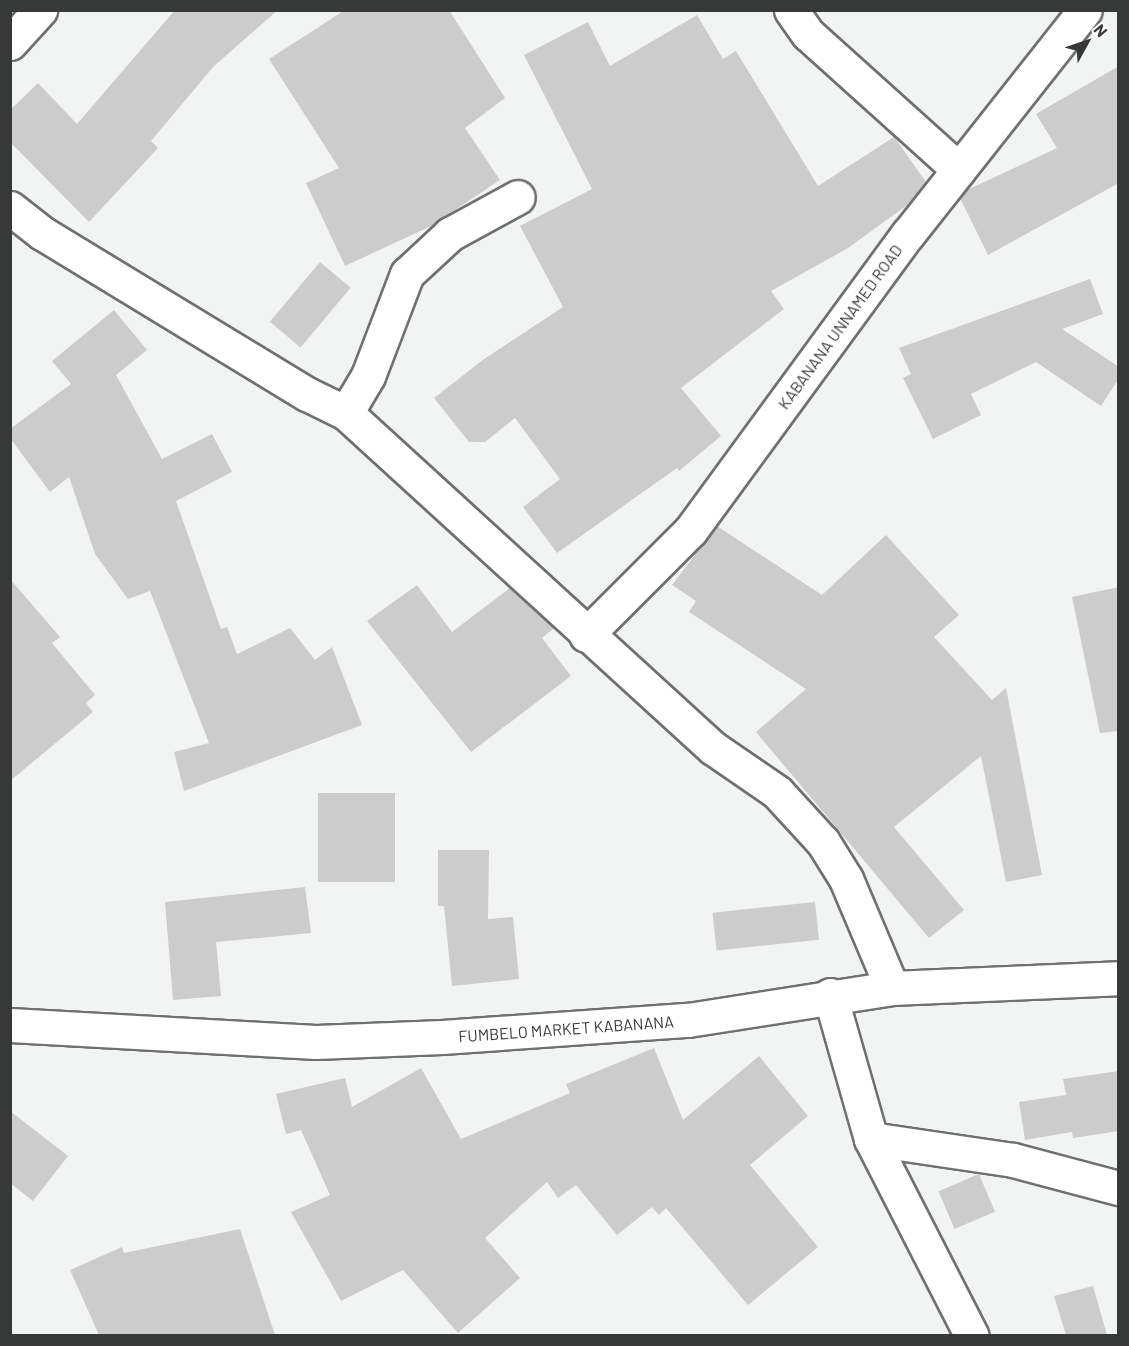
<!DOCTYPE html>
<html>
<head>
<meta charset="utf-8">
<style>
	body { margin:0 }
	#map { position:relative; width:1129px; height:1346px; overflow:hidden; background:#f2f3f3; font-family:Barlow,sans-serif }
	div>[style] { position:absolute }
	.building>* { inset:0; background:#cdcccd; transform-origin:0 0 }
	.roads { filter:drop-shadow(2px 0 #6f7070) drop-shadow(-2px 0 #6f7070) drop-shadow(0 2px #6f7070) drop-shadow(0 -2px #6f7070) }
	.street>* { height:33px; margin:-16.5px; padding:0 16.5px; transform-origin:16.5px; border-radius:16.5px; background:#fff }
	span { translate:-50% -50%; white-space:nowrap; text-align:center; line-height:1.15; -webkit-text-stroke:5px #fff; paint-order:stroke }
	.street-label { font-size:16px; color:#373838 }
	.frame { position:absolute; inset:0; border:12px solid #373838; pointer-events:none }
	.north { position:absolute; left:1057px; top:12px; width:60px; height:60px; -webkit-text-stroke:4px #fff; paint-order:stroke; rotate:50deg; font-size:16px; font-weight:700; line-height:24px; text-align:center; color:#373838 }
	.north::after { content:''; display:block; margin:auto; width:21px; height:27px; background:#373838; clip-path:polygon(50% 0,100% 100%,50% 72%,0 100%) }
</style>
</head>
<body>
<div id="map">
	<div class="building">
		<div style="clip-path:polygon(175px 10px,278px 10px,214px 66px,151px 141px,158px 148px,89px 222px,10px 142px,10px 110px,38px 83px,77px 124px)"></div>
		<div style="clip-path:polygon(345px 10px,449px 10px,505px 98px,465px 128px,500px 180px,431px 226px,345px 266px,306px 183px,339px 168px,269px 59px)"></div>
		<div style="clip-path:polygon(697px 15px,723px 59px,736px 51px,818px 186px,894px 137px,926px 182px,906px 206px,848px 248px,771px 291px,784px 309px,681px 388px,721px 436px,679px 471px,677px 468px,557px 553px,523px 507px,560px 479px,515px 418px,485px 442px,469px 442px,434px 398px,484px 359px,563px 307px,520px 226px,592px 189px,524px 55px,588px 22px,610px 66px)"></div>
		<div style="clip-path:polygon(1119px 66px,1119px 183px,988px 255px,960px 198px,967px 190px,1057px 148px,1036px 114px)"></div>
		<div style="left:320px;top:262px;width:40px;height:78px;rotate:40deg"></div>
		<div style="clip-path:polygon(1090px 279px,1103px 314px,1062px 329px,1119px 367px,1119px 378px,1101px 406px,1036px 362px,971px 394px,981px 415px,933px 439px,903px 378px,911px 374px,899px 348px)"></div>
		<div style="clip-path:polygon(114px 310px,147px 350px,116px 375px,162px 459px,212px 434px,232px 472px,176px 501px,221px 629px,227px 627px,237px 654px,290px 628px,315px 660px,332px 647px,362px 725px,184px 791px,174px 752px,209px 743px,150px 591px,128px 599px,95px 554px,69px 477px,50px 492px,10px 438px,10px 429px,71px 384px,52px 361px)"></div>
		<div style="clip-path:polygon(717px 526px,822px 595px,886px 535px,959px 615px,934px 637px,992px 700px,1006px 688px,1042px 875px,1006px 882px,981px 756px,894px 827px,964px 910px,929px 938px,756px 732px,806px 689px,689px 612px,696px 601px,672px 585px)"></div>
		<div style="clip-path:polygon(10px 579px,60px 637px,52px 643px,95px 695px,86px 703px,93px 712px,10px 781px)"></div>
		<div style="clip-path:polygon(417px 585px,452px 632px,510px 588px,554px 628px,542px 638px,571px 676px,471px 752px,367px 621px)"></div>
		<div style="clip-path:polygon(1119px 587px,1119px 731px,1100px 733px,1072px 597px)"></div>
		<div style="left:395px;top:793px;width:89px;height:77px;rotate:90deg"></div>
		<div style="clip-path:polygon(438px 850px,489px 850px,488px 919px,513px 917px,519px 979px,452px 986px,444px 906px,438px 906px)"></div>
		<div style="clip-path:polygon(305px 887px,311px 933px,216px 942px,221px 996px,173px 1000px,165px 902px)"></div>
		<div style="left:815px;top:902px;width:38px;height:103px;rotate:84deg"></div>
		<div style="clip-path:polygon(654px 1048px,683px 1120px,759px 1056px,808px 1116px,750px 1165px,818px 1247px,748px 1305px,666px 1208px,659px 1215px,652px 1207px,617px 1235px,576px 1185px,558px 1198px,547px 1182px,485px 1238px,520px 1278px,458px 1333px,403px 1270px,341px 1301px,291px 1212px,330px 1195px,301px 1130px,286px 1134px,276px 1094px,345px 1078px,352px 1107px,421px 1068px,461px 1139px,570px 1093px,566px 1084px)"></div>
		<div style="clip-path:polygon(1119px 1071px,1119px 1131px,1073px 1138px,1072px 1132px,1025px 1140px,1019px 1102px,1066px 1095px,1063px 1079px)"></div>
		<div style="clip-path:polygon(10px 1111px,68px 1156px,33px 1201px,10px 1183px)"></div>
		<div style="left:979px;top:1174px;width:41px;height:44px;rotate:67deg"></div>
		<div style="clip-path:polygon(240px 1229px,275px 1335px,99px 1335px,70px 1270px,122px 1247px,124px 1253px)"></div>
		<div style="clip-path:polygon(1093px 1286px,1107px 1335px,1066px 1335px,1054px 1296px)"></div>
	</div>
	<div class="roads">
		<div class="street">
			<div style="left:791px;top:10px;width:29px;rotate:55deg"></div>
			<div style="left:808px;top:34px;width:203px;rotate:42deg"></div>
			<div style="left:10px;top:43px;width:45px;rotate:-47.7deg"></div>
			<div style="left:10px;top:208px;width:41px;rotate:38deg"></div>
			<div style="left:42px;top:233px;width:310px;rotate:31.3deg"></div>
			<div style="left:307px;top:394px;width:43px;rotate:26deg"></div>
			<div style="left:346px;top:413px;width:497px;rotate:42.4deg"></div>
			<div style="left:713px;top:748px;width:78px;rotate:34.5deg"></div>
			<div style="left:777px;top:792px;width:68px;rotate:47.4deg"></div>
			<div style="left:823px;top:842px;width:44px;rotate:58.1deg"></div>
			<div style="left:846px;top:879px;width:118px;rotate:67.1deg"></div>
			<div style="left:346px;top:413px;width:43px;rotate:-59.3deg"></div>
			<div style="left:368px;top:376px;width:109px;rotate:-69.1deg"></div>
			<div style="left:407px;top:274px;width:59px;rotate:-42.9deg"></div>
			<div style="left:450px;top:234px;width:77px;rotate:-28.6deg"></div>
			<div style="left:586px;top:635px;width:148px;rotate:-45deg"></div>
			<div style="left:691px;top:530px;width:367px;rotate:-53.8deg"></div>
			<div style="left:908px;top:234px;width:285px;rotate:-51.7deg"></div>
			<div style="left:830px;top:995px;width:150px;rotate:74.1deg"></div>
			<div style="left:871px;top:1139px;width:221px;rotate:62.9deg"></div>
			<div style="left:10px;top:1025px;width:306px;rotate:3.2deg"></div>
			<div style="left:316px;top:1042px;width:126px;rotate:-2.3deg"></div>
			<div style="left:442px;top:1037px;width:247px;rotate:-4deg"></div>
			<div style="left:688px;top:1020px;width:206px;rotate:-8.9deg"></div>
			<div style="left:892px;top:988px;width:226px;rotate:-2.5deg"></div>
			<div style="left:871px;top:1139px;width:144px;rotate:8.4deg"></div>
			<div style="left:1013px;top:1160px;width:109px;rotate:14.9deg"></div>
		</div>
	</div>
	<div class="street-label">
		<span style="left:840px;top:327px;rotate:-54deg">KABANANA UNNAMED ROAD</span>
		<span style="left:566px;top:1029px;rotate:-4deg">FUMBELO MARKET KABANANA</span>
	</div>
	<div class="frame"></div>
	<div class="north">N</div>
</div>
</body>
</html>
